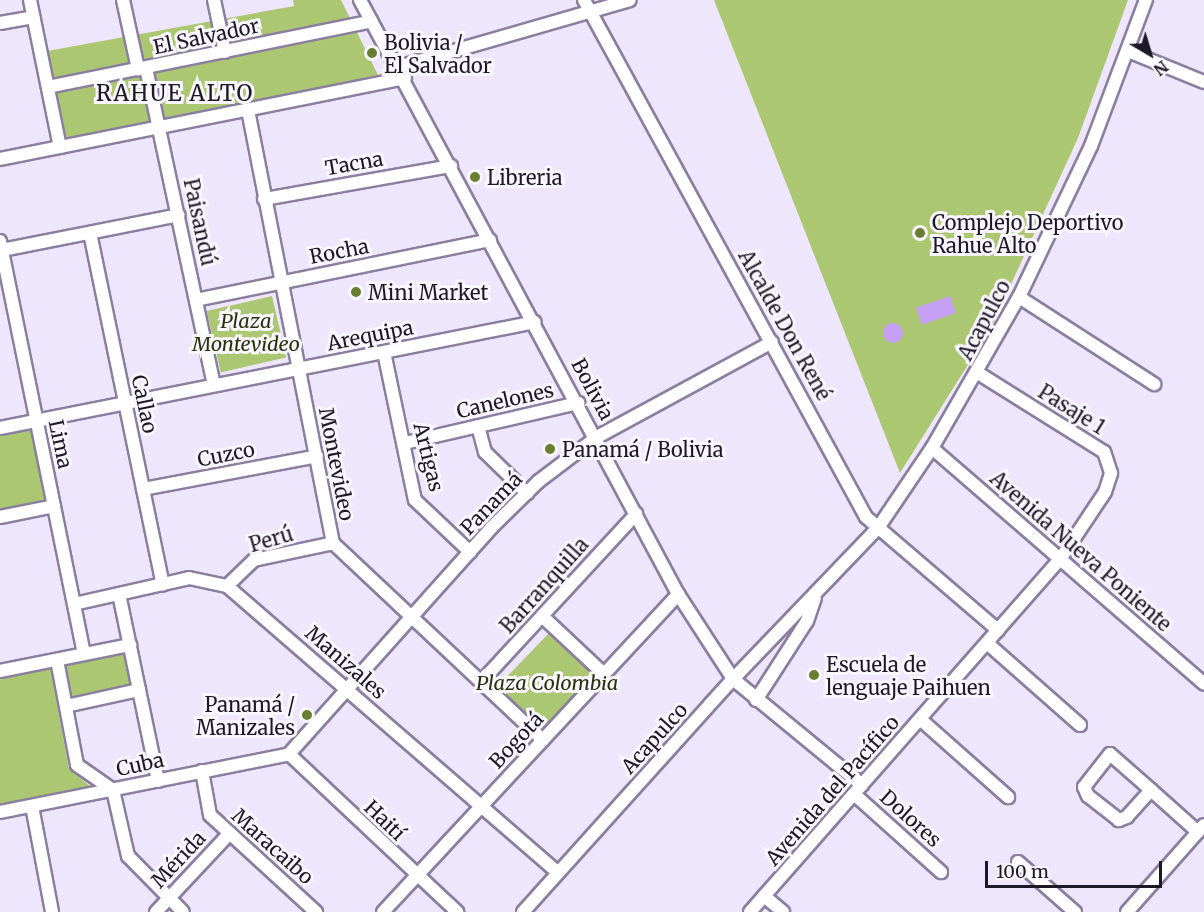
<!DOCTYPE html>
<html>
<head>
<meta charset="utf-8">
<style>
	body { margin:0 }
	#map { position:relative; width:1204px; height:912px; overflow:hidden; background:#eee6fc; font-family:Merriweather,serif }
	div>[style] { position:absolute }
	.green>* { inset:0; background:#acc772; transform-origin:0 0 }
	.water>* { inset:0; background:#c49ff4; transform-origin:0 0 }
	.round { border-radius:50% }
	.roads { filter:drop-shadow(2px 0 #8b7e9f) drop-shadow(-2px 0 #8b7e9f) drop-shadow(0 2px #8b7e9f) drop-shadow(0 -2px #8b7e9f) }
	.minor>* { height:12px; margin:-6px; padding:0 6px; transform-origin:6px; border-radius:6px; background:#fff }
	.dots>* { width:16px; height:16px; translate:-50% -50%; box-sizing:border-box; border:3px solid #f9f6fd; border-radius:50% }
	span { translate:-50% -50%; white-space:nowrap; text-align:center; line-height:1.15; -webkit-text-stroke:6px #f9f6fd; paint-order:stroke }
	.street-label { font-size:20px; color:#1d1825 }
	.poi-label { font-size:20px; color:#1d1825 }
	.left { translate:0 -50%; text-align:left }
	.right { translate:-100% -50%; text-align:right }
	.park-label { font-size:20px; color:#27320a; font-style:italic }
	.quarter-label { font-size:22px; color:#1d1825; letter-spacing:1.5px }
	.north { position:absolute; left:1120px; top:24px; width:60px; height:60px; -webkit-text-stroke:4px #f9f6fd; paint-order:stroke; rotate:142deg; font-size:16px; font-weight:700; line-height:24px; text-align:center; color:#1d1825 }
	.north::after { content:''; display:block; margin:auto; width:21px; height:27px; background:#1d1825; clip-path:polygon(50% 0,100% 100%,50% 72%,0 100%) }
	.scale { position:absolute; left:985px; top:861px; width:177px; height:27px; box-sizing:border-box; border:3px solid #1d1825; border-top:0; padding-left:8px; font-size:18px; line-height:21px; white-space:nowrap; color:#1d1825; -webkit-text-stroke:4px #f9f6fd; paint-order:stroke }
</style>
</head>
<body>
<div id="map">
	<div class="green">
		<div style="clip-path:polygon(293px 0,341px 0,378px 75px,66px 143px,47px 51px,294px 6px)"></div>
		<div style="clip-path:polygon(714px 0,1128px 0,1078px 138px,991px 328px,900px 473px)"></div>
		<div style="left:272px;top:296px;width:63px;height:67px;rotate:77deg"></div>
		<div style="clip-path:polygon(32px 427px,48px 503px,0 513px,0 434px)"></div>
		<div style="left:550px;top:632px;width:65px;height:76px;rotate:44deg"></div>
		<div style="left:127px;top:648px;width:40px;height:67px;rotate:78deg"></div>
		<div style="clip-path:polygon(50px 666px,69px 769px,91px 787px,0 807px,0 675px)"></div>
	</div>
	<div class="water">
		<div style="left:950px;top:296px;width:18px;height:36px;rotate:71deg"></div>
		<div class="round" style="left:883px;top:323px;width:20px;height:20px"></div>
	</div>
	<div class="roads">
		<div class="minor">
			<div style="left:30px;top:0;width:150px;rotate:78.5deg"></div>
			<div style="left:123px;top:0;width:71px;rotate:77.7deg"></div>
			<div style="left:214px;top:0;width:53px;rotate:78.1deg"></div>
			<div style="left:360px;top:0;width:674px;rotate:61.84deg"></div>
			<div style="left:678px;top:594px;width:101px;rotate:57.1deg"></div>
			<div style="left:733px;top:679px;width:167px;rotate:39.4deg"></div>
			<div style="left:584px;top:0;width:589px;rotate:61.39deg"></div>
			<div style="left:866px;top:517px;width:174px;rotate:40.6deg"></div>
			<div style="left:0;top:23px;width:34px;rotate:-10deg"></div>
			<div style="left:1128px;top:51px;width:82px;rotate:22.2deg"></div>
			<div style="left:398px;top:67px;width:241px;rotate:-16.1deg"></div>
			<div style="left:146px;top:68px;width:324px;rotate:77.9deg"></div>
			<div style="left:48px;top:87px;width:330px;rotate:-11.5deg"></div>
			<div style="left:248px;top:110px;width:441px;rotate:78.9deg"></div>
			<div style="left:333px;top:543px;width:288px;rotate:43.2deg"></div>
			<div style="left:0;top:159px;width:413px;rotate:-11.3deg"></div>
			<div style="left:264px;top:199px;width:190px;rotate:-10deg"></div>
			<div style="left:90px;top:233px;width:359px;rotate:78.3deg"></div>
			<div style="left:0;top:241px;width:421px;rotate:78.5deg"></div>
			<div style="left:2px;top:250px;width:180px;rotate:-11.2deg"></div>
			<div style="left:1019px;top:297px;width:161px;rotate:32.8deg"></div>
			<div style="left:196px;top:300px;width:300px;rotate:-11.5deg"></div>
			<div style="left:384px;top:352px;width:151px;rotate:78.2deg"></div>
			<div style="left:415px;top:500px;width:76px;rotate:43.4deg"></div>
			<div style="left:478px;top:426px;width:27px;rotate:75deg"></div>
			<div style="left:485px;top:452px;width:59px;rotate:44.3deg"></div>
			<div style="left:0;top:428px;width:545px;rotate:-11.21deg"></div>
			<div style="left:405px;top:443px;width:178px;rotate:-13deg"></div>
			<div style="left:932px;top:448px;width:360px;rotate:40.9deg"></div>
			<div style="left:143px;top:489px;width:177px;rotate:-10.7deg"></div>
			<div style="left:0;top:517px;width:55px;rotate:-11.5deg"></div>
			<div style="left:227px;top:586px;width:37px;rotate:-44deg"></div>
			<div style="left:254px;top:560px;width:81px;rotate:-12.1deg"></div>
			<div style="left:119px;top:594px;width:191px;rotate:78.2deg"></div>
			<div style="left:74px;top:604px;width:118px;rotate:-12.7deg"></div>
			<div style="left:189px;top:578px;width:39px;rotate:12deg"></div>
			<div style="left:227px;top:586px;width:438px;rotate:40.9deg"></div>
			<div style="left:542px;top:616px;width:85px;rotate:43.1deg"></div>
			<div style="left:987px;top:643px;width:124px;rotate:41.4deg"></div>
			<div style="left:57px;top:660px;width:107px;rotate:79.2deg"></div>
			<div style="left:77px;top:765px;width:44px;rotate:34.8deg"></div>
			<div style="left:0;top:671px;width:133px;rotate:-11.3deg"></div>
			<div style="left:481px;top:682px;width:229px;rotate:-47.3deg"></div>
			<div style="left:756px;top:700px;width:94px;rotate:-57.2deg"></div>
			<div style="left:807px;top:621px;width:24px;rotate:-71deg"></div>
			<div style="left:66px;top:706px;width:75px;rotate:-12.4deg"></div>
			<div style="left:920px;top:719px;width:118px;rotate:41.6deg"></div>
			<div style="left:289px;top:754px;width:305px;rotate:-48.2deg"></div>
			<div style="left:492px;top:527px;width:66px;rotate:-44.4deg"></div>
			<div style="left:539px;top:481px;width:73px;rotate:-37.2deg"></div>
			<div style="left:597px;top:437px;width:199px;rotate:-28.5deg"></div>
			<div style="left:289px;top:754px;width:231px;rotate:43.2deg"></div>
			<div style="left:202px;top:771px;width:45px;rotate:79.7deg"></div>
			<div style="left:210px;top:815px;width:144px;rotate:42.5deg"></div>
			<div style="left:113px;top:790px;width:68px;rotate:77.2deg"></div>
			<div style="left:128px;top:856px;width:78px;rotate:45.5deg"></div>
			<div style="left:1151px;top:790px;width:36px;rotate:132deg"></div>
			<div style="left:1127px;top:817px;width:9px;rotate:159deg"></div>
			<div style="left:1119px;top:820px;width:39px;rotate:-142deg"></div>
			<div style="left:1088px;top:796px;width:10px;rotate:-114deg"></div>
			<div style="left:1084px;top:787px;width:42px;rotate:-51.8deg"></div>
			<div style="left:1110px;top:754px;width:55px;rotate:41.3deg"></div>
			<div style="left:1151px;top:790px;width:63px;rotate:41.8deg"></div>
			<div style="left:854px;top:794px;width:117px;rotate:41.9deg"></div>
			<div style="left:32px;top:806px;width:108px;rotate:79.3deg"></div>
			<div style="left:0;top:812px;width:295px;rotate:-11.3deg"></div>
			<div style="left:1018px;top:862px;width:76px;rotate:41.3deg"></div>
			<div style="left:764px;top:896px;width:25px;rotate:40deg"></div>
			<div style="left:156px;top:912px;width:108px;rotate:-46.9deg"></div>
			<div style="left:383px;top:912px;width:434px;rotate:-47.1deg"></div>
			<div style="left:523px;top:912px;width:314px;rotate:-48deg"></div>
			<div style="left:733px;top:679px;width:209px;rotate:-46.2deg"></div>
			<div style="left:878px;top:528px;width:97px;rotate:-56deg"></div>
			<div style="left:932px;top:448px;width:174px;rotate:-60.1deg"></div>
			<div style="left:1019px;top:297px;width:167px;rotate:-64.5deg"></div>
			<div style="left:1091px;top:146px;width:156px;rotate:-69.4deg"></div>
			<div style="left:750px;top:912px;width:471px;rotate:-48.7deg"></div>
			<div style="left:1061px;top:558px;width:79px;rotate:-56.3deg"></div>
			<div style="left:1105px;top:492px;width:20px;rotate:-72deg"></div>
			<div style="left:1111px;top:473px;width:22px;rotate:-108deg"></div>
			<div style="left:1104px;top:452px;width:149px;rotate:-147.9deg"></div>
			<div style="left:1127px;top:912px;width:116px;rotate:-48.5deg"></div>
		</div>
	</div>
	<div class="dots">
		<div style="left:372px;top:53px;background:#687f31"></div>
		<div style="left:475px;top:177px;background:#687f31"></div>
		<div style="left:920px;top:233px;background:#687f31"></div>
		<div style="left:356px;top:292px;background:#687f31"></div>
		<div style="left:550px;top:449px;background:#687f31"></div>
		<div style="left:814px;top:675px;background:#687f31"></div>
		<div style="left:307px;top:715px;background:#687f31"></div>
	</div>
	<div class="street-label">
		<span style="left:206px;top:36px;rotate:-12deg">El Salvador</span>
		<span style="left:354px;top:163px;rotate:-10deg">Tacna</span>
		<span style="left:200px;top:222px;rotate:78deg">Paisandú</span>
		<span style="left:339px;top:251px;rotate:-11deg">Rocha</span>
		<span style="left:984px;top:320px;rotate:-62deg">Acapulco</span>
		<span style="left:785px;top:325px;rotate:61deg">Alcalde Don René</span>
		<span style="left:370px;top:335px;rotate:-11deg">Arequipa</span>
		<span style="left:593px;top:389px;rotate:62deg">Bolivia</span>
		<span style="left:505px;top:400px;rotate:-13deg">Canelones</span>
		<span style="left:145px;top:404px;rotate:78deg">Callao</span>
		<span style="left:1072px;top:409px;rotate:32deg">Pasaje 1</span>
		<span style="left:61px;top:444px;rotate:78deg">Lima</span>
		<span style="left:226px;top:454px;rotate:-11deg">Cuzco</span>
		<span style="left:429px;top:457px;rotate:76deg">Artigas</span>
		<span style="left:337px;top:464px;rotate:79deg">Montevideo</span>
		<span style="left:491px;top:503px;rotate:-46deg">Panamá</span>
		<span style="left:271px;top:539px;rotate:-16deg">Perú</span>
		<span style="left:1081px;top:551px;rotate:41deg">Avenida Nueva Poniente</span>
		<span style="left:544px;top:585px;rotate:-48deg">Barranquilla</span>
		<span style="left:346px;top:662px;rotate:41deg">Manizales</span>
		<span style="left:654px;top:738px;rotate:-48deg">Acapulco</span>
		<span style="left:516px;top:740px;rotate:-47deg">Bogotá</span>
		<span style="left:140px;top:764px;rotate:-12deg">Cuba</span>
		<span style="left:832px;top:790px;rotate:-49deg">Avenida del Pacífico</span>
		<span style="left:911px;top:818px;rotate:42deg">Dolores</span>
		<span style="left:385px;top:820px;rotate:44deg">Haití</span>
		<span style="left:273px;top:846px;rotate:42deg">Maracaibo</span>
		<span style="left:178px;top:859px;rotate:-47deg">Mérida</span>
	</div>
	<div class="poi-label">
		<span class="left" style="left:384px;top:54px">Bolivia /<br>El Salvador</span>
		<span class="left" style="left:487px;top:177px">Libreria</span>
		<span class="left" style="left:932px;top:234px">Complejo Deportivo<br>Rahue Alto</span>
		<span class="left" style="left:368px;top:292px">Mini Market</span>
		<span class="left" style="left:562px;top:449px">Panamá / Bolivia</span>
		<span class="left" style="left:826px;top:676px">Escuela de<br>lenguaje Paihuen</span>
		<span class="right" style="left:295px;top:716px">Panamá /<br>Manizales</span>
	</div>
	<div class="park-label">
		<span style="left:246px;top:332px">Plaza<br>Montevideo</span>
		<span style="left:547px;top:682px">Plaza Colombia</span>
	</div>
	<div class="quarter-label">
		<span style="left:175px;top:94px">RAHUE ALTO</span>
	</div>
	<div class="north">N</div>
	<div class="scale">100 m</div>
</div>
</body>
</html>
